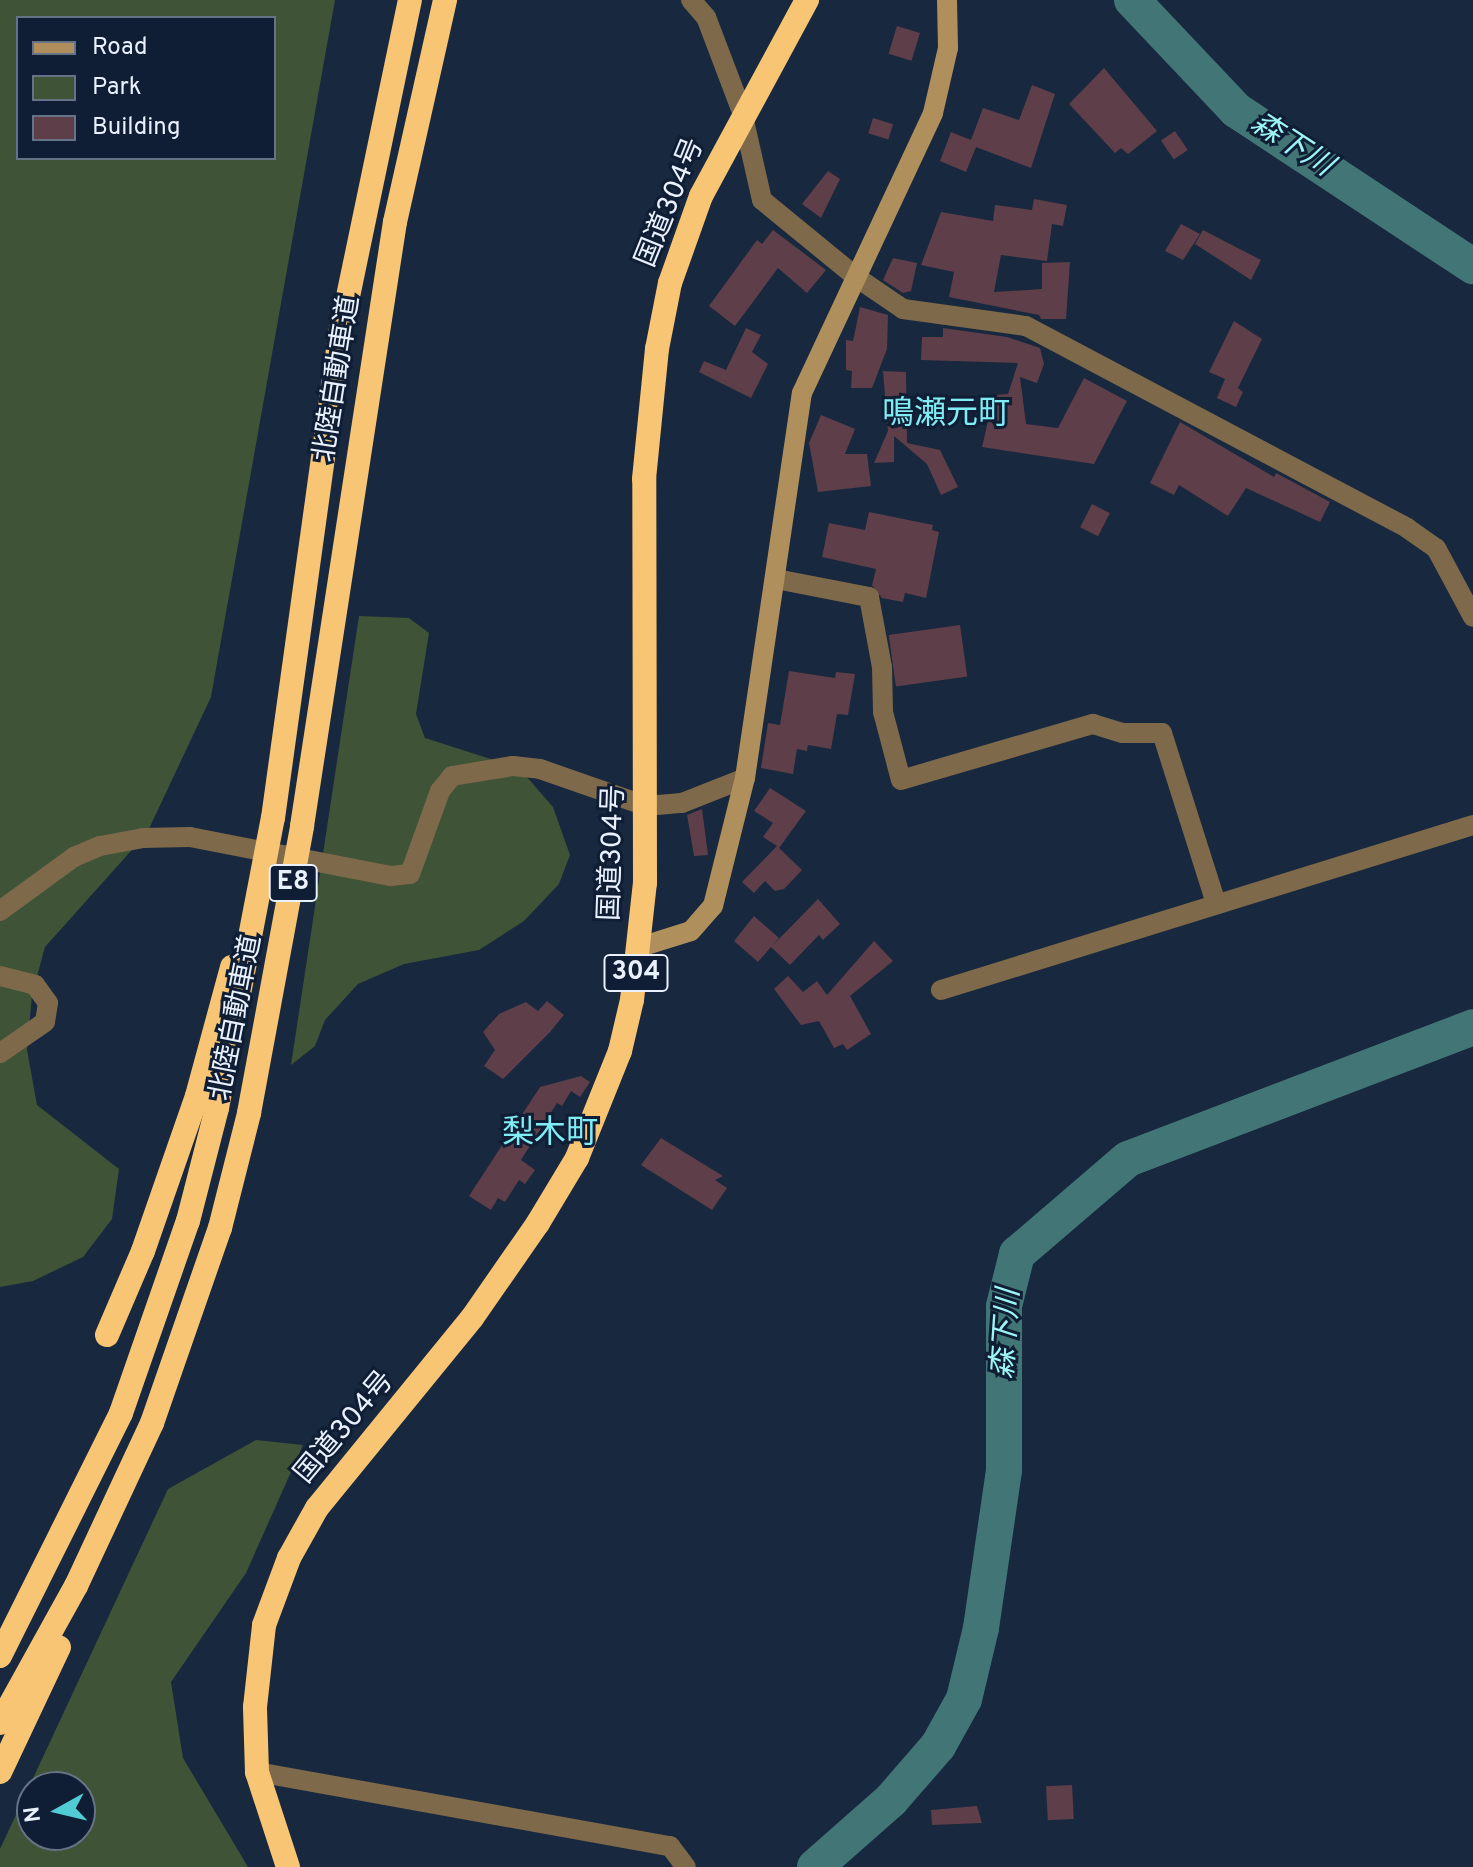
<!DOCTYPE html>
<html>
<head>
<meta charset="utf-8">
<style>
	body { margin:0 }
	#map { position:relative; width:1473px; height:1867px; overflow:hidden; background:#18283e; font-family:Overpass,"Noto Sans JP",sans-serif }
	div>[style] { position:absolute }
	.green>* { inset:0; background:#3f5337 }
	.river>* { height:36px; margin:-18px; padding:0 18px; transform-origin:18px; border-radius:18px; background:#427575 }
	.building>* { inset:0; background:#5e3e48; transform-origin:0 0 }
	.street>* { height:20px; margin:-10px; padding:0 10px; transform-origin:10px; border-radius:10px; background:#7e694a }
	.secondary>* { height:20px; margin:-10px; padding:0 10px; transform-origin:10px; border-radius:10px; background:#af8f5c }
	.highway>* { height:24px; margin:-12px; padding:0 12px; transform-origin:12px; border-radius:12px; background:#f8c574 }
	span { translate:-50% -50%; white-space:nowrap; text-align:center; line-height:1.15; -webkit-text-stroke:6px #0f1e34; paint-order:stroke }
	.shield-label span { padding:2px 6px; background:#0f1e34; border:2px solid; border-radius:6px; -webkit-text-stroke-width:0 }
	.shield-label { font-size:26px; color:#e9f1fe; font-weight:700 }
	.street-label { font-size:28px; color:#e9f1fe }
	.water-label { font-size:30px; color:#9df5f5; font-style:italic }
	.quarter-label { font-size:32px; color:#80ecf4 }
	.legend { position:absolute; left:16px; top:16px; width:260px; height:144px; box-sizing:border-box; background:#0f1e34; border:2px solid #667285; margin:0; padding:10px 14px; list-style:none; font-size:24px; color:#e9f1fe }
	.legend li { display:flex; align-items:center; gap:16px; height:40px }
	.legend b { width:40px; border:2px solid #667285 }
	.north { position:absolute; left:16px; top:1771px; width:80px; height:80px; box-sizing:border-box; background:#0f1e34; border:2px solid #667285; border-radius:50%; rotate:262deg; font-size:22px; font-weight:700; line-height:32px; text-align:center; color:#e9f1fe }
	.north::after { content:''; display:block; margin:auto; width:28px; height:36px; background:#51ccd5; clip-path:polygon(50% 0,100% 100%,50% 72%,0 100%) }
</style>
</head>
<body>
<div id="map">
	<div class="green">
		<div style="clip-path:polygon(evenodd,0 0,335px 0,211px 697px,147px 833px,45px 947px,32px 995px,27px 1050px,37px 1105px,119px 1169px,112px 1219px,83px 1257px,33px 1281px,0 1287px,0 0,18px 18px,274px 18px,274px 158px,18px 158px,18px 18px)"></div>
		<div style="clip-path:polygon(359px 616px,409px 618px,429px 633px,416px 714px,425px 738px,519px 768px,553px 807px,570px 855px,559px 884px,524px 921px,479px 950px,404px 964px,358px 984px,325px 1020px,315px 1046px,291px 1065px)"></div>
		<div style="clip-path:polygon(evenodd,256px 1440px,303px 1445px,246px 1573px,171px 1682px,183px 1758px,248px 1867px,0 1867px,0 1849px,168px 1489px,256px 1440px,80px 1787px,80px 1835px,32px 1835px,32px 1787px,80px 1787px)"></div>
	</div>
	<div class="river">
		<div style="left:1132px;top:0;width:151px;rotate:46.6deg"></div>
		<div style="left:1236px;top:110px;width:284px;rotate:33.4deg"></div>
		<div style="left:815px;top:1867px;width:101px;rotate:-41.4deg"></div>
		<div style="left:891px;top:1800px;width:72px;rotate:-49deg"></div>
		<div style="left:938px;top:1746px;width:54px;rotate:-61deg"></div>
		<div style="left:964px;top:1699px;width:73px;rotate:-76.5deg"></div>
		<div style="left:981px;top:1628px;width:160px;rotate:-81.7deg"></div>
		<div style="left:1004px;top:1470px;width:164px;rotate:-90deg"></div>
		<div style="left:1004px;top:1306px;width:54px;rotate:-76deg"></div>
		<div style="left:1017px;top:1254px;width:146px;rotate:-40.6deg"></div>
		<div style="left:1128px;top:1159px;width:369px;rotate:-20.9deg"></div>
	</div>
	<div class="building">
		<div style="left:897px;top:26px;width:24px;height:29px;rotate:17deg"></div>
		<div style="clip-path:polygon(1104px 68px,1157px 131px,1128px 154px,1121px 148px,1115px 153px,1069px 104px)"></div>
		<div style="clip-path:polygon(1032px 85px,1055px 94px,1031px 168px,976px 147px,966px 172px,940px 161px,951px 132px,971px 140px,983px 108px,1019px 120px)"></div>
		<div style="left:873px;top:118px;width:21px;height:16px;rotate:17deg"></div>
		<div style="left:1175px;top:131px;width:23px;height:17px;rotate:56deg"></div>
		<div style="clip-path:polygon(828px 171px,840px 179px,821px 218px,802px 204px)"></div>
		<div style="clip-path:polygon(1034px 199px,1067px 205px,1063px 226px,1052px 224px,1047px 261px,1001px 255px,994px 292px,1042px 289px,1042px 263px,1070px 262px,1066px 319px,1041px 319px,1039px 315px,949px 297px,954px 272px,921px 265px,941px 212px,993px 221px,995px 205px,1032px 210px)"></div>
		<div style="clip-path:polygon(1181px 224px,1200px 234px,1183px 260px,1165px 251px)"></div>
		<div style="clip-path:polygon(773px 230px,826px 270px,807px 293px,778px 268px,735px 326px,709px 306px,757px 240px,762px 244px)"></div>
		<div style="clip-path:polygon(1203px 230px,1261px 260px,1251px 280px,1195px 244px)"></div>
		<div style="clip-path:polygon(893px 258px,917px 263px,911px 291px,903px 293px,883px 280px)"></div>
		<div style="clip-path:polygon(860px 307px,888px 315px,887px 349px,872px 388px,851px 388px,852px 371px,846px 370px,846px 340px,853px 341px)"></div>
		<div style="clip-path:polygon(1234px 321px,1262px 339px,1238px 388px,1243px 392px,1236px 407px,1217px 398px,1225px 379px,1209px 372px)"></div>
		<div style="clip-path:polygon(746px 328px,761px 335px,752px 352px,768px 364px,751px 398px,699px 372px,704px 361px,726px 370px)"></div>
		<div style="clip-path:polygon(943px 328px,1007px 337px,1040px 348px,1044px 364px,1037px 383px,1020px 377px,1026px 424px,1058px 428px,1084px 378px,1127px 401px,1094px 464px,982px 447px,994px 395px,1008px 394px,1018px 363px,921px 360px,922px 337px,943px 337px)"></div>
		<div style="clip-path:polygon(883px 371px,906px 372px,907px 443px,940px 450px,958px 487px,941px 495px,927px 464px,894px 436px,894px 462px,874px 463px,888px 431px)"></div>
		<div style="clip-path:polygon(821px 415px,855px 429px,845px 454px,867px 454px,871px 486px,818px 492px,809px 443px)"></div>
		<div style="clip-path:polygon(1180px 422px,1274px 477px,1276px 473px,1330px 502px,1320px 522px,1246px 488px,1228px 516px,1179px 485px,1174px 495px,1150px 483px)"></div>
		<div style="left:1092px;top:504px;width:20px;height:26px;rotate:27deg"></div>
		<div style="clip-path:polygon(869px 512px,933px 525px,932px 530px,939px 532px,926px 598px,905px 593px,903px 602px,882px 598px,872px 585px,876px 569px,822px 557px,829px 523px,865px 530px)"></div>
		<div style="left:960px;top:625px;width:52px;height:72px;rotate:82deg"></div>
		<div style="clip-path:polygon(789px 671px,835px 678px,836px 672px,855px 674px,848px 715px,837px 714px,831px 749px,808px 745px,807px 751px,797px 749px,793px 774px,761px 768px,768px 723px,780px 725px)"></div>
		<div style="clip-path:polygon(770px 788px,806px 811px,779px 848px,802px 870px,784px 889px,775px 891px,765px 881px,754px 893px,742px 882px,777px 846px,763px 837px,773px 823px,754px 811px)"></div>
		<div style="clip-path:polygon(702px 809px,708px 855px,694px 856px,687px 815px)"></div>
		<div style="clip-path:polygon(818px 899px,840px 924px,823px 940px,819px 935px,790px 965px,771px 947px,758px 962px,734px 941px,754px 916px,779px 938px,772px 946px)"></div>
		<div style="clip-path:polygon(874px 941px,893px 961px,850px 996px,871px 1034px,847px 1050px,843px 1044px,834px 1048px,819px 1021px,801px 1025px,774px 989px,788px 976px,803px 992px,817px 981px,827px 995px)"></div>
		<div style="clip-path:polygon(547px 1001px,564px 1015px,550px 1032px,503px 1079px,484px 1066px,495px 1050px,483px 1032px,499px 1014px,526px 1002px,538px 1011px)"></div>
		<div style="clip-path:polygon(581px 1076px,590px 1082px,580px 1097px,571px 1091px,562px 1106px,557px 1103px,521px 1160px,535px 1170px,525px 1184px,519px 1180px,505px 1202px,498px 1198px,491px 1210px,469px 1196px,540px 1087px)"></div>
		<div style="clip-path:polygon(661px 1138px,723px 1176px,715px 1180px,727px 1188px,712px 1210px,641px 1165px)"></div>
		<div style="left:1072px;top:1785px;width:34px;height:26px;rotate:87deg"></div>
		<div style="clip-path:polygon(977px 1806px,982px 1823px,932px 1825px,931px 1810px)"></div>
	</div>
	<div class="street">
		<div style="left:691px;top:0;width:23px;rotate:49deg"></div>
		<div style="left:706px;top:17px;width:102px;rotate:69.2deg"></div>
		<div style="left:742px;top:112px;width:90px;rotate:77.2deg"></div>
		<div style="left:762px;top:200px;width:122px;rotate:39.3deg"></div>
		<div style="left:856px;top:277px;width:57px;rotate:34.2deg"></div>
		<div style="left:903px;top:309px;width:124px;rotate:7.9deg"></div>
		<div style="left:1026px;top:326px;width:431px;rotate:27.9deg"></div>
		<div style="left:1407px;top:528px;width:35px;rotate:35deg"></div>
		<div style="left:1436px;top:548px;width:78px;rotate:61.8deg"></div>
		<div style="left:776px;top:579px;width:95px;rotate:11deg"></div>
		<div style="left:869px;top:597px;width:71px;rotate:79.5deg"></div>
		<div style="left:882px;top:667px;width:45px;rotate:88.7deg"></div>
		<div style="left:883px;top:712px;width:70px;rotate:75.2deg"></div>
		<div style="left:901px;top:780px;width:200px;rotate:-16.3deg"></div>
		<div style="left:1093px;top:724px;width:31px;rotate:17deg"></div>
		<div style="left:1123px;top:733px;width:39px"></div>
		<div style="left:1162px;top:733px;width:178px;rotate:72.4deg"></div>
		<div style="left:0;top:911px;width:92px;rotate:-36.1deg"></div>
		<div style="left:74px;top:857px;width:28px;rotate:-23deg"></div>
		<div style="left:100px;top:846px;width:44px;rotate:-10.5deg"></div>
		<div style="left:143px;top:838px;width:47px;rotate:-1.2deg"></div>
		<div style="left:190px;top:837px;width:205px;rotate:11deg"></div>
		<div style="left:391px;top:876px;width:19px;rotate:-6deg"></div>
		<div style="left:410px;top:874px;width:88px;rotate:-70.1deg"></div>
		<div style="left:440px;top:791px;width:19px;rotate:-51deg"></div>
		<div style="left:452px;top:776px;width:62px;rotate:-9.3deg"></div>
		<div style="left:513px;top:766px;width:27px;rotate:6deg"></div>
		<div style="left:540px;top:769px;width:112px;rotate:19.2deg"></div>
		<div style="left:646px;top:806px;width:36px;rotate:-5deg"></div>
		<div style="left:682px;top:803px;width:68px;rotate:-21.6deg"></div>
		<div style="left:0;top:976px;width:36px;rotate:14deg"></div>
		<div style="left:35px;top:985px;width:22px;rotate:54deg"></div>
		<div style="left:48px;top:1003px;width:19px;rotate:99deg"></div>
		<div style="left:45px;top:1022px;width:55px;rotate:145.4deg"></div>
		<div style="left:941px;top:990px;width:557px;rotate:-17.23deg"></div>
		<div style="left:257px;top:1772px;width:420px;rotate:10.2deg"></div>
		<div style="left:670px;top:1846px;width:26px;rotate:53deg"></div>
	</div>
	<div class="secondary">
		<div style="left:640px;top:947px;width:53px;rotate:-17.4deg"></div>
		<div style="left:691px;top:931px;width:33px;rotate:-49deg"></div>
		<div style="left:713px;top:906px;width:132px;rotate:-76deg"></div>
		<div style="left:745px;top:778px;width:389px;rotate:-81.6deg"></div>
		<div style="left:802px;top:393px;width:309px;rotate:-64.9deg"></div>
		<div style="left:933px;top:113px;width:67px;rotate:-77deg"></div>
		<div style="left:948px;top:48px;width:48px;rotate:-91.2deg"></div>
	</div>
	<div class="highway">
		<div style="left:107px;top:1335px;width:91px;rotate:-66.8deg"></div>
		<div style="left:143px;top:1251px;width:164px;rotate:-70.8deg"></div>
		<div style="left:197px;top:1096px;width:134px;rotate:-74.8deg"></div>
		<div style="left:0;top:1656px;width:271px;rotate:-63.5deg"></div>
		<div style="left:121px;top:1413px;width:203px;rotate:-70.8deg"></div>
		<div style="left:188px;top:1221px;width:117px;rotate:-75.6deg"></div>
		<div style="left:217px;top:1108px;width:295px;rotate:-79.1deg"></div>
		<div style="left:273px;top:818px;width:493px;rotate:-82.1deg"></div>
		<div style="left:341px;top:330px;width:337px;rotate:-78.2deg"></div>
		<div style="left:0;top:1723px;width:157px;rotate:-61deg"></div>
		<div style="left:76px;top:1586px;width:180px;rotate:-65deg"></div>
		<div style="left:152px;top:1423px;width:207px;rotate:-70.8deg"></div>
		<div style="left:220px;top:1228px;width:119px;rotate:-75.8deg"></div>
		<div style="left:249px;top:1113px;width:292px;rotate:-79.5deg"></div>
		<div style="left:302px;top:826px;width:611px;rotate:-81.25deg"></div>
		<div style="left:395px;top:222px;width:228px;rotate:-77.3deg"></div>
		<div style="left:0;top:1772px;width:138px;rotate:-64.7deg"></div>
		<div style="left:288px;top:1867px;width:100px;rotate:-108.1deg"></div>
		<div style="left:257px;top:1772px;width:65px;rotate:-91.8deg"></div>
		<div style="left:255px;top:1707px;width:82px;rotate:-83.7deg"></div>
		<div style="left:264px;top:1625px;width:72px;rotate:-69.5deg"></div>
		<div style="left:289px;top:1558px;width:57px;rotate:-60.8deg"></div>
		<div style="left:317px;top:1508px;width:245px;rotate:-50.8deg"></div>
		<div style="left:472px;top:1318px;width:116px;rotate:-55.2deg"></div>
		<div style="left:538px;top:1223px;width:76px;rotate:-59deg"></div>
		<div style="left:577px;top:1158px;width:115px;rotate:-68.1deg"></div>
		<div style="left:620px;top:1051px;width:52px;rotate:-76.8deg"></div>
		<div style="left:632px;top:1000px;width:118px;rotate:-83.7deg"></div>
		<div style="left:645px;top:883px;width:404px;rotate:-90.1deg"></div>
		<div style="left:644px;top:479px;width:131px;rotate:-84.3deg"></div>
		<div style="left:657px;top:349px;width:67px;rotate:-78.9deg"></div>
		<div style="left:670px;top:283px;width:92px;rotate:-70.4deg"></div>
		<div style="left:701px;top:196px;width:223px;rotate:-61.6deg"></div>
	</div>
	<div class="shield-label">
		<span style="left:293px;top:883px">E8</span>
		<span style="left:636px;top:973px">304</span>
	</div>
	<div class="street-label">
		<span style="left:671px;top:203px;rotate:-68deg">国道304号</span>
		<span style="left:338px;top:379px;rotate:-81deg">北陸自動車道</span>
		<span style="left:613px;top:853px;rotate:-88deg">国道304号</span>
		<span style="left:237px;top:1018px;rotate:-79deg">北陸自動車道</span>
		<span style="left:345px;top:1428px;rotate:-50deg">国道304号</span>
	</div>
	<div class="water-label">
		<span style="left:1291px;top:146px;rotate:33deg">森下川</span>
		<span style="left:1008px;top:1334px;rotate:-86deg">森下川</span>
	</div>
	<div class="quarter-label">
		<span style="left:946px;top:415px">鳴瀬元町</span>
		<span style="left:550px;top:1134px">梨木町</span>
	</div>
	<ul class="legend">
	<li><b style="height:10px;background:#af8f5c"></b>Road</li>
	<li><b style="height:22px;background:#3f5337"></b>Park</li>
	<li><b style="height:22px;background:#5e3e48"></b>Building</li>
	</ul>
	<div class="north">N</div>
</div>
</body>
</html>
